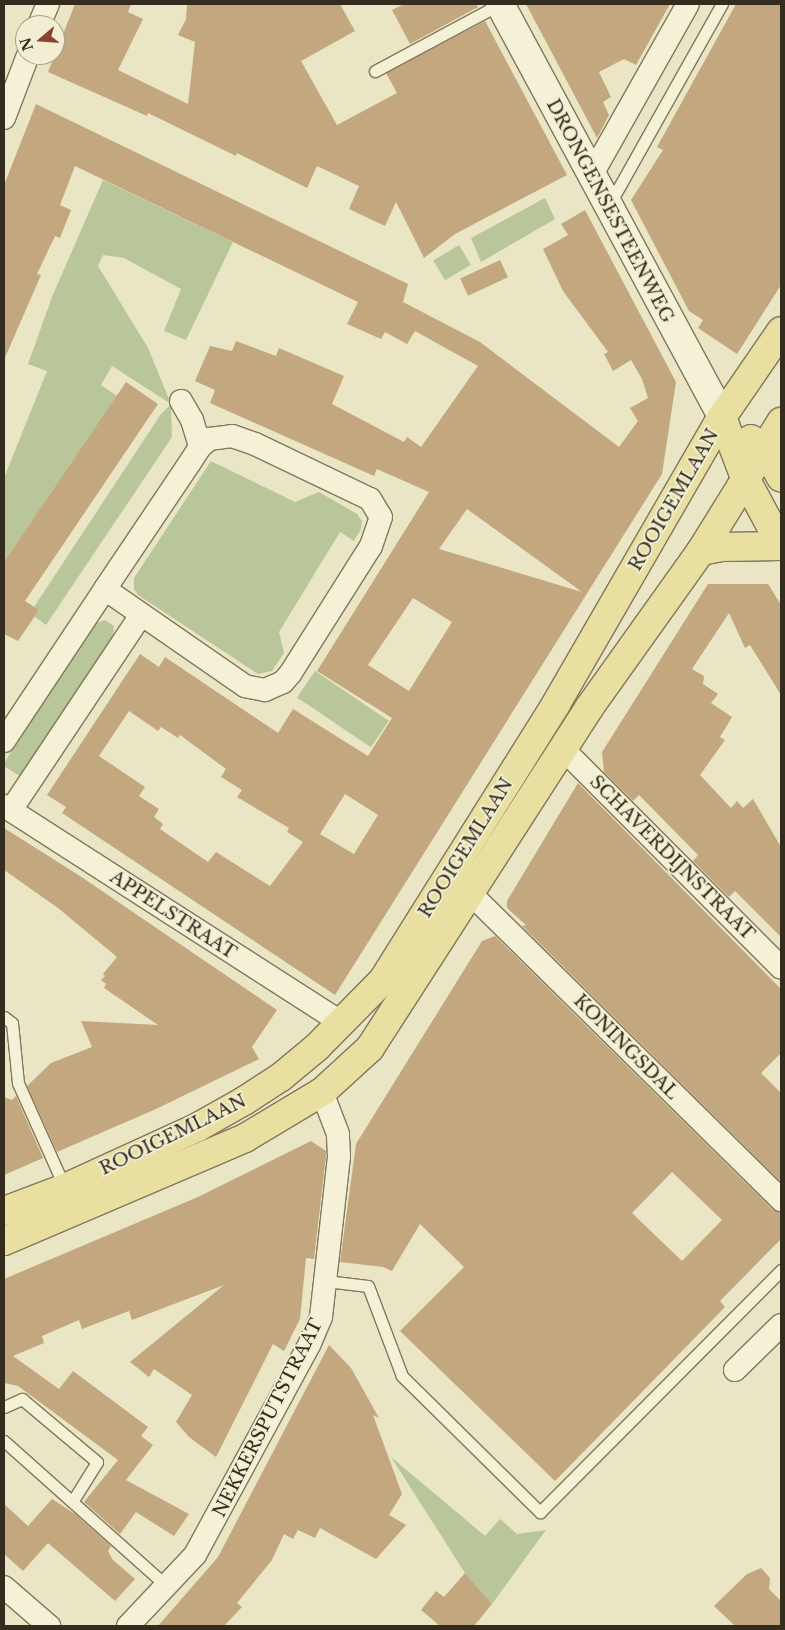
<!DOCTYPE html>
<html>
<head>
<meta charset="utf-8">
<style>
	body { margin:0 }
	#map { position:relative; width:785px; height:1630px; overflow:hidden; background:#e9e5c5; font-family:"Libre Baskerville",serif }
	div>[style] { position:absolute }
	.green>* { inset:0; background:#b9c69a; transform-origin:0 0 }
	.building>* { inset:0; background:#c3a87f; transform-origin:0 0 }
	.roads { filter:drop-shadow(1px 0 #82775d) drop-shadow(-1px 0 #82775d) drop-shadow(0 1px #82775d) drop-shadow(0 -1px #82775d) }
	.lane>* { height:11px; margin:-5.5px; padding:0 5.5px; transform-origin:5.5px; border-radius:5.5px; background:#f5f1d7 }
	.street>* { height:22px; margin:-11px; padding:0 11px; transform-origin:11px; border-radius:11px; background:#f5f1d7 }
	.secondary>* { height:28px; margin:-14px; padding:0 14px; transform-origin:14px; border-radius:14px; background:#f5f1d7 }
	.primary>* { height:28px; margin:-14px; padding:0 14px; transform-origin:14px; border-radius:14px; background:#e8dfa0 }
	span { translate:-50% -50%; white-space:nowrap; text-align:center; line-height:1.15; -webkit-text-stroke:4px #f1eed3; paint-order:stroke }
	.street-label { font-size:18px; color:#342d1f }
	.frame { position:absolute; inset:0; border:5px solid #342d1f; pointer-events:none }
	.north { position:absolute; left:15px; top:15px; width:50px; height:50px; box-sizing:border-box; background:#f1eed3; border:1px solid #a5a18b; border-radius:50%; rotate:252deg; font-size:14px; font-weight:700; line-height:20px; text-align:center; color:#342d1f }
	.north::after { content:''; display:block; margin:auto; width:18px; height:22px; background:#8b4233; clip-path:polygon(50% 0,100% 100%,50% 72%,0 100%) }
</style>
</head>
<body>
<div id="map">
	<div class="green">
		<div style="clip-path:polygon(103px 180px,233px 242px,186px 340px,164px 331px,181px 289px,124px 258px,103px 255px,98px 266px,148px 348px,171px 404px,172px 437px,46px 625px,34px 616px,39px 611px,34px 607px,161px 414px,171px 404px,112px 366px,101px 385px,117px 396px,4px 562px,4px 478px,47px 371px,28px 364px,52px 297px)"></div>
		<div style="clip-path:polygon(545px 198px,555px 219px,481px 262px,471px 238px)"></div>
		<div style="left:459px;top:245px;width:23px;height:30px;rotate:59deg"></div>
		<div style="clip-path:polygon(211px 461px,295px 502px,319px 492px,357px 514px,362px 521px,361px 529px,354px 541px,340px 532px,279px 632px,284px 653px,272px 671px,258px 674px,138px 595px,134px 589px,134px 578px)"></div>
		<div style="clip-path:polygon(105px 620px,114px 626px,113px 637px,21px 777px,4px 766px,4px 763px,95px 624px)"></div>
		<div style="left:315px;top:671px;width:89px;height:32px;rotate:34deg"></div>
		<div style="clip-path:polygon(391px 1457px,485px 1536px,500px 1519px,517px 1534px,546px 1530px,492px 1604px,465px 1573px)"></div>
	</div>
	<div class="building">
		<div style="clip-path:polygon(75px 4px,131px 4px,128px 12px,143px 19px,118px 70px,188px 104px,195px 42px,178px 35px,186px 19px,187px 4px,340px 4px,355px 31px,301px 61px,337px 125px,397px 93px,386px 73px,485px 21px,567px 175px,455px 234px,424px 258px,396px 202px,385px 226px,349px 209px,359px 186px,317px 166px,307px 188px,237px 153px,236px 156px,148px 113px,147px 116px,48px 72px)"></div>
		<div style="clip-path:polygon(404px 4px,476px 4px,478px 7px,410px 44px,392px 10px)"></div>
		<div style="clip-path:polygon(526px 4px,670px 4px,636px 65px,624px 59px,599px 72px,611px 97px,603px 102px,609px 115px,597px 138px)"></div>
		<div style="clip-path:polygon(736px 4px,781px 4px,781px 285px,737px 354px,698px 328px,703px 320px,689px 311px,631px 200px,663px 150px,657px 147px)"></div>
		<div style="clip-path:polygon(evenodd,36px 104px,408px 284px,403px 302px,480px 342px,619px 447px,638px 421px,630px 408px,648px 398px,642px 379px,631px 360px,613px 371px,604px 354px,608px 352px,563px 291px,543px 249px,568px 235px,561px 224px,585px 210px,676px 382px,662px 474px,335px 995px,62px 813px,66px 807px,47px 795px,140px 654px,159px 667px,165px 657px,278px 733px,293px 709px,368px 756px,392px 718px,317px 671px,429px 492px,377px 469px,374px 476px,210px 403px,215px 390px,195px 381px,210px 346px,232px 351px,236px 341px,276px 356px,279px 348px,344px 376px,332px 404px,404px 442px,407px 437px,421px 447px,478px 366px,415px 331px,407px 344px,385px 332px,381px 339px,347px 324px,358px 302px,75px 166px,60px 205px,71px 210px,60px 238px,55px 236px,37px 274px,41px 275px,4px 360px,4px 185px,36px 104px,467px 509px,582px 592px,439px 549px,467px 509px,36px 104px,413px 598px,452px 622px,409px 691px,368px 665px,413px 598px,36px 104px,129px 711px,158px 731px,161px 727px,178px 738px,180px 735px,226px 769px,221px 777px,242px 790px,237px 797px,289px 828px,287px 832px,303px 842px,270px 886px,216px 852px,208px 862px,160px 829px,163px 824px,154px 817px,159px 809px,139px 796px,145px 787px,99px 756px,129px 711px,36px 104px,345px 794px,378px 815px,354px 854px,320px 834px,345px 794px)"></div>
		<div style="left:500px;top:260px;width:19px;height:44px;rotate:65deg"></div>
		<div style="clip-path:polygon(126px 382px,158px 404px,25px 601px,39px 610px,18px 641px,4px 634px,4px 562px)"></div>
		<div style="clip-path:polygon(708px 584px,768px 584px,781px 605px,781px 695px,750px 645px,745px 648px,729px 613px,692px 669px,704px 676px,703px 684px,718px 694px,711px 703px,732px 717px,720px 737px,725px 740px,700px 775px,731px 808px,737px 801px,743px 808px,753px 799px,781px 847px,781px 937px,735px 891px,729px 897px,693px 861px,698px 855px,639px 795px,633px 801px,604px 772px,602px 752px)"></div>
		<div style="clip-path:polygon(578px 783px,781px 989px,781px 1053px,761px 1073px,781px 1093px,781px 1182px,522px 926px,526px 925px,507px 908px,507px 901px)"></div>
		<div style="clip-path:polygon(4px 828px,80px 876px,277px 1010px,252px 1047px,259px 1059px,156px 1109px,57px 1152px,27px 1086px,51px 1063px,92px 1047px,81px 1021px,158px 1025px,104px 988px,106px 984px,101px 980px,105px 976px,103px 974px,117px 957px,58px 908px,4px 870px)"></div>
		<div style="clip-path:polygon(evenodd,495px 936px,772px 1209px,781px 1213px,781px 1239px,720px 1301px,725px 1307px,555px 1481px,400px 1331px,464px 1267px,420px 1224px,392px 1271px,383px 1267px,340px 1262px,356px 1144px,482px 941px,495px 936px,672px 1172px,722px 1220px,682px 1261px,632px 1213px,672px 1172px)"></div>
		<div style="clip-path:polygon(16px 1096px,43px 1158px,4px 1175px,4px 1097px,12px 1100px)"></div>
		<div style="clip-path:polygon(311px 1141px,326px 1151px,326px 1156px,314px 1259px,306px 1258px,300px 1319px,284px 1351px,273px 1344px,216px 1457px,189px 1437px,176px 1422px,192px 1395px,154px 1369px,149px 1377px,130px 1362px,224px 1285px,132px 1320px,129px 1311px,82px 1329px,79px 1320px,42px 1336px,44px 1343px,13px 1356px,59px 1389px,73px 1371px,148px 1427px,141px 1436px,153px 1445px,126px 1480px,189px 1514px,174px 1536px,136px 1512px,120px 1534px,84px 1502px,118px 1460px,18px 1386px,4px 1383px,4px 1279px,198px 1197px)"></div>
		<div style="clip-path:polygon(329px 1345px,351px 1368px,379px 1418px,373px 1415px,402px 1494px,389px 1515px,406px 1525px,376px 1559px,320px 1528px,315px 1538px,298px 1530px,293px 1539px,284px 1534px,272px 1560px,237px 1603px,242px 1607px,224px 1626px,158px 1626px,218px 1557px)"></div>
		<div style="clip-path:polygon(52px 1499px,75px 1514px,111px 1546px,108px 1551px,113px 1560px,135px 1579px,115px 1601px,48px 1543px,23px 1571px,4px 1554px,4px 1504px,28px 1526px)"></div>
		<div style="clip-path:polygon(761px 1568px,770px 1578px,769px 1589px,781px 1601px,781px 1626px,735px 1626px,714px 1606px,747px 1574px)"></div>
		<div style="clip-path:polygon(465px 1573px,492px 1604px,474px 1626px,440px 1626px,421px 1610px,436px 1591px,444px 1597px)"></div>
	</div>
	<div class="roads">
		<div class="lane">
			<div style="left:375px;top:71px;width:142px;rotate:-28.2deg"></div>
			<div style="left:609px;top:205px;width:231px;rotate:-60.7deg"></div>
			<div style="left:4px;top:1017px;width:10px;rotate:37deg"></div>
			<div style="left:12px;top:1023px;width:60px;rotate:84.3deg"></div>
			<div style="left:18px;top:1083px;width:115px;rotate:65.9deg"></div>
			<div style="left:326px;top:1281px;width:42px;rotate:6.8deg"></div>
			<div style="left:368px;top:1286px;width:96px;rotate:69.3deg"></div>
			<div style="left:402px;top:1376px;width:194px;rotate:44.6deg"></div>
			<div style="left:540px;top:1512px;width:342px;rotate:-45.1deg"></div>
			<div style="left:4px;top:1407px;width:20px;rotate:-24deg"></div>
			<div style="left:22px;top:1399px;width:98px;rotate:40deg"></div>
			<div style="left:97px;top:1462px;width:47px;rotate:122deg"></div>
			<div style="left:4px;top:1441px;width:218px;rotate:41.7deg"></div>
		</div>
		<div class="street">
			<div style="left:39px;top:25px;width:23px;rotate:-67deg"></div>
			<div style="left:4px;top:118px;width:67px;rotate:-69.1deg"></div>
			<div style="left:591px;top:176px;width:197px;rotate:-60.6deg"></div>
			<div style="left:181px;top:401px;width:22px;rotate:60deg"></div>
			<div style="left:192px;top:420px;width:28px;rotate:73deg"></div>
			<div style="left:4px;top:741px;width:182px;rotate:-56.4deg"></div>
			<div style="left:105px;top:589px;width:154px;rotate:-56.1deg"></div>
			<div style="left:191px;top:461px;width:17px;rotate:-57deg"></div>
			<div style="left:200px;top:447px;width:12px;rotate:-42deg"></div>
			<div style="left:209px;top:439px;width:23px;rotate:-7deg"></div>
			<div style="left:232px;top:436px;width:24px;rotate:19deg"></div>
			<div style="left:255px;top:444px;width:127px;rotate:25.6deg"></div>
			<div style="left:370px;top:499px;width:21px;rotate:59deg"></div>
			<div style="left:381px;top:517px;width:31px;rotate:109deg"></div>
			<div style="left:371px;top:546px;width:151px;rotate:122.3deg"></div>
			<div style="left:290px;top:674px;width:11px;rotate:131deg"></div>
			<div style="left:283px;top:682px;width:20px;rotate:156deg"></div>
			<div style="left:265px;top:690px;width:20px;rotate:-169deg"></div>
			<div style="left:245px;top:686px;width:170px;rotate:-145.3deg"></div>
			<div style="left:562px;top:748px;width:310px;rotate:45.1deg"></div>
			<div style="left:4px;top:806px;width:402px;rotate:32.7deg"></div>
			<div style="left:11px;top:810px;width:234px;rotate:-56.3deg"></div>
			<div style="left:471px;top:894px;width:436px;rotate:44.6deg"></div>
			<div style="left:735px;top:1370px;width:64px;rotate:-44.4deg"></div>
			<div style="left:4px;top:1587px;width:60px;rotate:40.9deg"></div>
			<div style="left:128px;top:1626px;width:98px;rotate:-46.7deg"></div>
			<div style="left:195px;top:1555px;width:241px;rotate:-61.5deg"></div>
			<div style="left:310px;top:1343px;width:28px;rotate:-67deg"></div>
			<div style="left:321px;top:1317px;width:162px;rotate:-83.6deg"></div>
			<div style="left:339px;top:1156px;width:22px;rotate:-93deg"></div>
			<div style="left:338px;top:1134px;width:45px;rotate:-110.9deg"></div>
		</div>
		<div class="secondary">
			<div style="left:500px;top:4px;width:469px;rotate:61.7deg"></div>
		</div>
		<div class="primary">
			<div style="left:722px;top:417px;width:65px;rotate:69.3deg"></div>
			<div style="left:745px;top:478px;width:76px;rotate:61.8deg"></div>
			<div style="left:751px;top:439px;width:16px;rotate:35deg"></div>
			<div style="left:764px;top:448px;width:34px;rotate:60deg"></div>
			<div style="left:701px;top:551px;width:20px;rotate:-11deg"></div>
			<div style="left:721px;top:547px;width:60px;rotate:-1deg"></div>
			<div style="left:4px;top:1211px;width:65px;rotate:-20.7deg"></div>
			<div style="left:65px;top:1188px;width:146px;rotate:-24.6deg"></div>
			<div style="left:198px;top:1127px;width:53px;rotate:-29.5deg"></div>
			<div style="left:244px;top:1101px;width:44px;rotate:-33deg"></div>
			<div style="left:281px;top:1077px;width:47px;rotate:-39.8deg"></div>
			<div style="left:317px;top:1047px;width:94px;rotate:-45.4deg"></div>
			<div style="left:383px;top:980px;width:326px;rotate:-57.9deg"></div>
			<div style="left:556px;top:704px;width:332px;rotate:-60deg"></div>
			<div style="left:722px;top:417px;width:104px;rotate:-55.5deg"></div>
			<div style="left:4px;top:1241px;width:262px;rotate:-23.1deg"></div>
			<div style="left:245px;top:1138px;width:90px;rotate:-30.9deg"></div>
			<div style="left:322px;top:1092px;width:65px;rotate:-42.5deg"></div>
			<div style="left:370px;top:1048px;width:404px;rotate:-57.2deg"></div>
			<div style="left:589px;top:708px;width:193px;rotate:-54.5deg"></div>
			<div style="left:701px;top:551px;width:152px;rotate:-58.2deg"></div>
		</div>
	</div>
	<div class="street-label">
		<span style="left:610px;top:211px;rotate:62deg">DRONGENSESTEENWEG</span>
		<span style="left:674px;top:500px;rotate:-60deg">ROOIGEMLAAN</span>
		<span style="left:466px;top:848px;rotate:-58deg">ROOIGEMLAAN</span>
		<span style="left:672px;top:858px;rotate:45deg">SCHAVERDIJNSTRAAT</span>
		<span style="left:173px;top:915px;rotate:33deg">APPELSTRAAT</span>
		<span style="left:626px;top:1047px;rotate:45deg">KONINGSDAL</span>
		<span style="left:173px;top:1135px;rotate:-26deg">ROOIGEMLAAN</span>
		<span style="left:268px;top:1418px;rotate:-63deg">NEKKERSPUTSTRAAT</span>
	</div>
	<div class="frame"></div>
	<div class="north">N</div>
</div>
</body>
</html>
